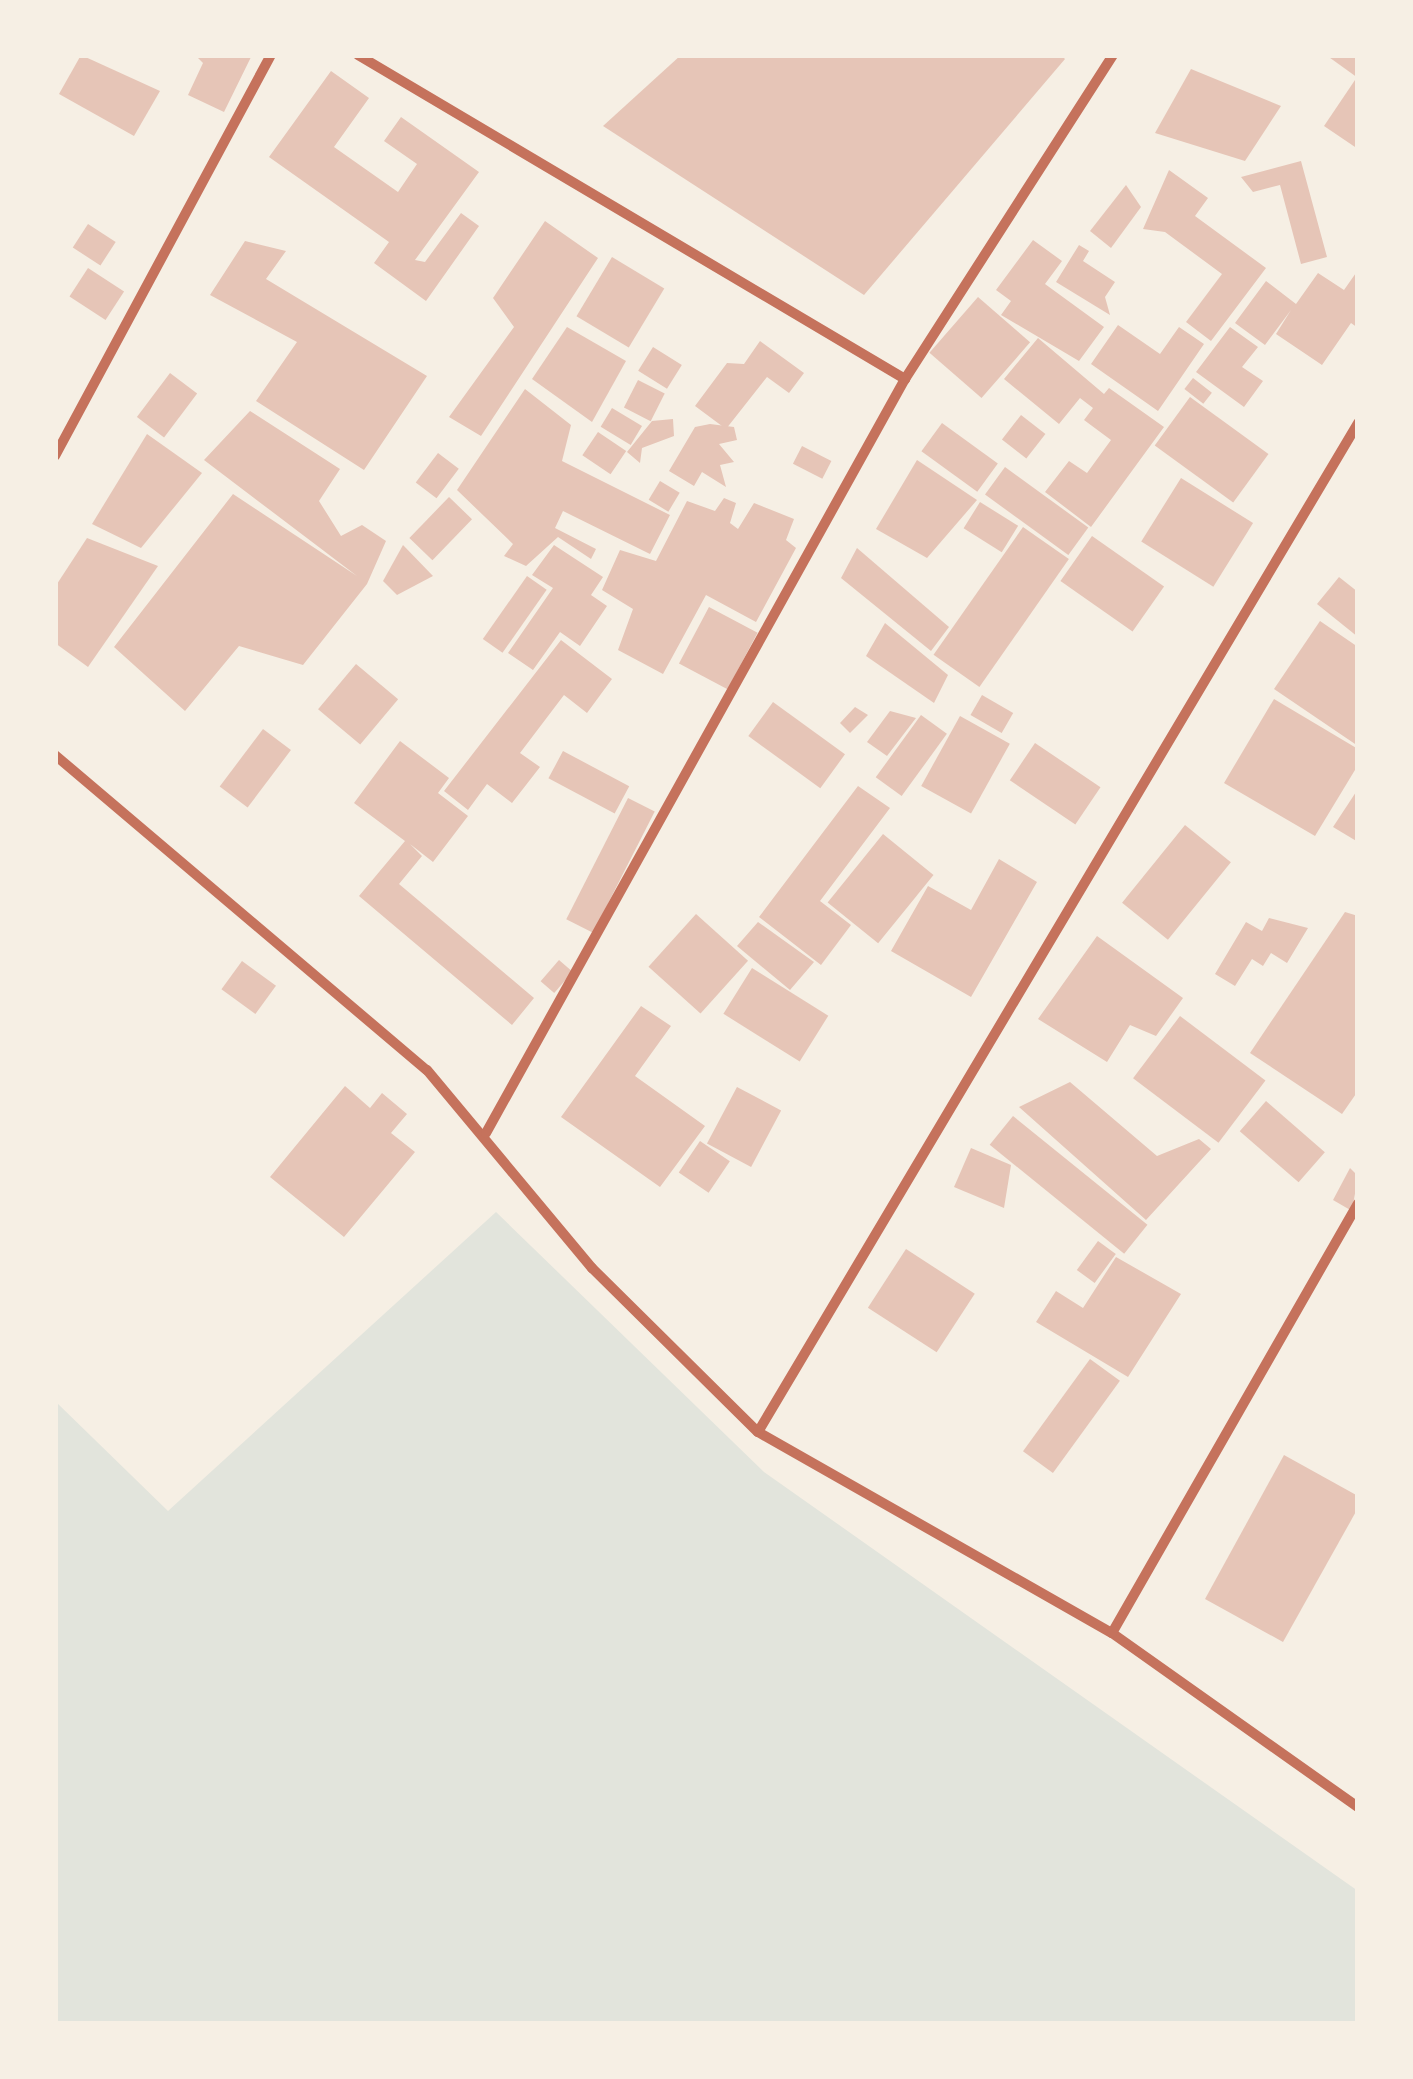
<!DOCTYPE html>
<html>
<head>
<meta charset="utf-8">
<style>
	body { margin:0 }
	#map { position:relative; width:1413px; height:2079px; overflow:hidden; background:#f6efe4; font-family:"Asap Condensed",sans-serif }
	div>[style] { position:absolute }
	.green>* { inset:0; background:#e2e4dc }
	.building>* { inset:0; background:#e6c5b7; transform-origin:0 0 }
	.minor>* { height:10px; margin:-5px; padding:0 5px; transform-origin:5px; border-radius:5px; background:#c5725c }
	span { translate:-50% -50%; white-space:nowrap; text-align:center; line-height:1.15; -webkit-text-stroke:8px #f6efe4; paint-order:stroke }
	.frame { position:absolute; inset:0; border:58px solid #f6efe4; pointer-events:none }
</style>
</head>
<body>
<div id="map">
	<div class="green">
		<div style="clip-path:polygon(496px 1212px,764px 1472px,1358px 1891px,1358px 2024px,55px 2024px,55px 1401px,168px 1511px)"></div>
	</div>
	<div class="building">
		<div style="clip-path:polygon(81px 55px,160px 91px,134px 136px,59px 94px)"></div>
		<div style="clip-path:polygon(195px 55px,252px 55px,224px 112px,188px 95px,203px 63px)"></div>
		<div style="clip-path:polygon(681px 55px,1061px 55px,1065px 59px,864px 295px,603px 126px)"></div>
		<div style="clip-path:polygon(1326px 55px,1358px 55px,1358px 78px)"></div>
		<div style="clip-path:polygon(1191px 69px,1281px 106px,1245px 161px,1155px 133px)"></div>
		<div style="clip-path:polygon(331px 71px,369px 98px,334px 147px,398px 192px,417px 164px,384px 141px,401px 117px,479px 172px,415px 260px,425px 262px,461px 213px,479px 226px,426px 301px,374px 263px,389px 242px,269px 157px)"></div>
		<div style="clip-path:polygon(1355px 80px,1358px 82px,1358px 149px,1324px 126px)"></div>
		<div style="clip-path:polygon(1301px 161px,1327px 257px,1301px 264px,1280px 185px,1253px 192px,1241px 177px)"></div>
		<div style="clip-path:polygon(1169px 170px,1208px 198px,1195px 216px,1266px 268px,1211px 341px,1186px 322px,1222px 274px,1165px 232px,1143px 229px)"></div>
		<div style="clip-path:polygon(1126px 185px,1141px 207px,1111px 248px,1090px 231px)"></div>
		<div style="clip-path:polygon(545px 221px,598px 258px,481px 436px,449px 417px,514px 327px,493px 298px)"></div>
		<div style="left:88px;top:224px;width:33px;height:28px;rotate:33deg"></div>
		<div style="clip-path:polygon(1033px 240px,1062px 261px,1045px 284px,1104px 327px,1079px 361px,1001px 315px,1011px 301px,996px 290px)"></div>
		<div style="clip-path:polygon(245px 241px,286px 251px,266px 279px,427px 376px,364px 470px,256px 401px,297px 342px,210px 295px)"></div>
		<div style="clip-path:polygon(1079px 245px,1089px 251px,1083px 261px,1115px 282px,1105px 297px,1110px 315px,1056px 282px)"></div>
		<div style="left:612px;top:257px;width:61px;height:69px;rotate:31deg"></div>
		<div style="left:88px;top:268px;width:43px;height:34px;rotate:33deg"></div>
		<div style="clip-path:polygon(1358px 270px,1358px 328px,1351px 323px,1322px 365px,1276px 334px,1291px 310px,1265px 345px,1235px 323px,1266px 281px,1296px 304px,1318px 273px,1344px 290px)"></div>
		<div style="left:978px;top:297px;width:69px;height:74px;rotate:41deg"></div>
		<div style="clip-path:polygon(1118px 325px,1160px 354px,1179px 327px,1204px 344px,1158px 411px,1091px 364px)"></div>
		<div style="clip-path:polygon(567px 327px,626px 361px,592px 422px,532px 379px)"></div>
		<div style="clip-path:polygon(1230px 327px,1258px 347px,1242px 367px,1263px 381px,1244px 407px,1196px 372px)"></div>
		<div style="clip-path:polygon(1038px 338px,1104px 394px,1109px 388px,1164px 427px,1091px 527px,1045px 492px,1069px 461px,1087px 473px,1111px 440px,1084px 420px,1093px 408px,1080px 398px,1059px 424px,1004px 379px)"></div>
		<div style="clip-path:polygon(760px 341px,804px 373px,789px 393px,767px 377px,726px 429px,695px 406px,727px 363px,744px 364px)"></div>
		<div style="left:653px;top:347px;width:34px;height:28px;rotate:32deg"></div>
		<div style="left:170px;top:373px;width:34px;height:55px;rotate:37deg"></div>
		<div style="left:1193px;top:378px;width:24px;height:14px;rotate:38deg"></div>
		<div style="left:638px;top:380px;width:30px;height:31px;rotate:27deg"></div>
		<div style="clip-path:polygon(525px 389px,571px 425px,562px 461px,670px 515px,650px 554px,563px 511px,555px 528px,596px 549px,591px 559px,558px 537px,526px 566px,504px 556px,513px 544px,457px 490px)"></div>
		<div style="left:1190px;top:397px;width:97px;height:60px;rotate:36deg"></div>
		<div style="left:612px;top:408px;width:35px;height:22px;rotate:31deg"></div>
		<div style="clip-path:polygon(250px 411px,340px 469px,319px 501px,341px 536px,362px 525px,386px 541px,367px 584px,303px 665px,239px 646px,185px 711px,114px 647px,233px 494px,357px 576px,204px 460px)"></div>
		<div style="left:1021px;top:415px;width:31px;height:31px;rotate:38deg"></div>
		<div style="clip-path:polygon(673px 419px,674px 436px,642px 448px,640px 463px,627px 452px,652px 421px)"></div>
		<div style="left:942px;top:423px;width:69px;height:35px;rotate:36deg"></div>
		<div style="clip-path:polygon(710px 424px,734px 427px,737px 440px,719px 444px,734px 462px,720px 465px,726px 487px,702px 472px,694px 486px,669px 471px,695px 427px)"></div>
		<div style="left:598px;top:432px;width:34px;height:28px;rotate:34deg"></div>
		<div style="clip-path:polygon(147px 434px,202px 473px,141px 548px,92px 524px)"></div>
		<div style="left:802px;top:446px;width:33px;height:20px;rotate:27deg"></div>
		<div style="left:438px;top:453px;width:26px;height:37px;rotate:37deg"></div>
		<div style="clip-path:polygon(917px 460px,977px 500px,927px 558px,876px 529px)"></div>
		<div style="left:1005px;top:467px;width:103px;height:34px;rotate:36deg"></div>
		<div style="left:1181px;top:478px;width:85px;height:75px;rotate:32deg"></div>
		<div style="left:660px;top:481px;width:23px;height:22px;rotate:31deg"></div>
		<div style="left:449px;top:497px;width:32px;height:57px;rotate:44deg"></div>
		<div style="clip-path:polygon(724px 498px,736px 503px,730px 523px,738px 529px,754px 503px,794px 519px,786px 540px,796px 548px,756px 622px,706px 595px,663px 674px,618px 650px,633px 609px,602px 590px,620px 550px,656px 561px,687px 501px,715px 511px)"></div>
		<div style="left:980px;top:502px;width:45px;height:31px;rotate:32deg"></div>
		<div style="left:1023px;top:527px;width:56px;height:156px;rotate:35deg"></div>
		<div style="left:1092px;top:536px;width:88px;height:55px;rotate:35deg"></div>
		<div style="clip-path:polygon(87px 538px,158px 566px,88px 667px,55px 643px,55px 587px)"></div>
		<div style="clip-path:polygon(403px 545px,433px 576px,397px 595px,383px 581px)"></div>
		<div style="clip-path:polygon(554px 545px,603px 577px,591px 595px,607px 606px,580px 646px,560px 632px,533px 670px,508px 653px,553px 588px,532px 575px)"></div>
		<div style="clip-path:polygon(857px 548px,949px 627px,931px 651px,841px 578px)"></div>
		<div style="left:527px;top:576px;width:24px;height:77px;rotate:35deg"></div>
		<div style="clip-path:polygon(1339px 577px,1358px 592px,1358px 637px,1317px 604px)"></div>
		<div style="left:709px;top:607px;width:55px;height:64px;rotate:28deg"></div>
		<div style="clip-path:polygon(1320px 621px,1358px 647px,1358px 746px,1274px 689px)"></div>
		<div style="clip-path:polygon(885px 623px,948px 675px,934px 703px,866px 656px)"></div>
		<div style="clip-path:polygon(561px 640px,612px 679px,587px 713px,564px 695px,520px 753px,540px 767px,512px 803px,487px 784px,468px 810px,444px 791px)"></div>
		<div style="left:356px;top:664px;width:55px;height:59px;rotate:40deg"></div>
		<div style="left:982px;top:695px;width:36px;height:23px;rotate:30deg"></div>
		<div style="clip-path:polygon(1274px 699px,1358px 749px,1358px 765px,1315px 836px,1224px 783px)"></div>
		<div style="left:773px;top:702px;width:89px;height:42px;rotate:36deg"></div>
		<div style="clip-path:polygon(855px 707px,868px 715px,850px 733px,840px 723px)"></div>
		<div style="clip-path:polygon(890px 711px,916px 718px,887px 756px,867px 742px)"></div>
		<div style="left:921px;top:715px;width:32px;height:77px;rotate:36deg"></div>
		<div style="left:960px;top:716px;width:57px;height:80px;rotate:29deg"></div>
		<div style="left:263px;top:729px;width:35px;height:72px;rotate:37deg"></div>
		<div style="clip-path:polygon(400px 741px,449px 778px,438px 793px,468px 816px,433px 862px,410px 844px,422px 856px,399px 884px,534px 998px,512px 1025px,359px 896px,405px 841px,354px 803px)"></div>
		<div style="left:1035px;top:743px;width:79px;height:45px;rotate:34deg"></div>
		<div style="left:563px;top:751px;width:75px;height:31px;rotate:28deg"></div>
		<div style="clip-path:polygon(858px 786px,890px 808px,820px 901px,851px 925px,821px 965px,759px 917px)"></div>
		<div style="clip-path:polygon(1358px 789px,1358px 842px,1333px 827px)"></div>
		<div style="left:628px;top:798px;width:30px;height:136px;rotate:27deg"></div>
		<div style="left:1185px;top:825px;width:59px;height:100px;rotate:39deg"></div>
		<div style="left:883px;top:834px;width:65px;height:88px;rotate:39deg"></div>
		<div style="clip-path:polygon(999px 859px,1037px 882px,971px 997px,891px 951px,928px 886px,971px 910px)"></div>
		<div style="clip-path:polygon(1345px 912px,1358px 916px,1358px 1091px,1342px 1114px,1250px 1053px)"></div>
		<div style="left:696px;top:914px;width:70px;height:71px;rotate:42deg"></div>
		<div style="clip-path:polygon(1269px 918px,1308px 928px,1287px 963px,1271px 953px,1263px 966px,1252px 959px,1235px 986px,1215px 974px,1246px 922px,1262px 931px)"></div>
		<div style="clip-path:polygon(758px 922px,814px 962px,790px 990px,737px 946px)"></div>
		<div style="clip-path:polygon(1097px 936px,1183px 998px,1156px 1036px,1130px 1025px,1107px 1062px,1038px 1019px)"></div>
		<div style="left:559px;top:960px;width:18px;height:28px;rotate:41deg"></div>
		<div style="left:242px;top:961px;width:42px;height:35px;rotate:36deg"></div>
		<div style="left:752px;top:968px;width:90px;height:54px;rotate:32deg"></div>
		<div style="clip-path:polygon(641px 1006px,671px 1026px,635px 1076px,705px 1126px,660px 1187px,561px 1117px)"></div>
		<div style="left:1180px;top:1016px;width:107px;height:78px;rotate:37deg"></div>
		<div style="clip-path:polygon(1070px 1082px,1157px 1156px,1199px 1139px,1211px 1149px,1146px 1220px,1019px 1107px)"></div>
		<div style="clip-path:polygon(345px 1086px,370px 1108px,382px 1093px,407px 1114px,391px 1133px,415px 1152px,344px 1237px,270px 1177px)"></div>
		<div style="left:737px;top:1087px;width:50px;height:64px;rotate:28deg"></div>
		<div style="left:1266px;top:1101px;width:78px;height:40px;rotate:41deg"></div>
		<div style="left:1013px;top:1116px;width:173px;height:37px;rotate:39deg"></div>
		<div style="left:700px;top:1141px;width:36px;height:38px;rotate:34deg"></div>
		<div style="clip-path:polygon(971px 1148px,1011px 1165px,1004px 1208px,954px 1187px)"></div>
		<div style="clip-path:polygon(1350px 1168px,1358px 1176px,1352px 1211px,1333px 1200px)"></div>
		<div style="left:1098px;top:1241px;width:22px;height:36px;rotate:36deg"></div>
		<div style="left:906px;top:1249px;width:82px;height:70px;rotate:33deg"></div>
		<div style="clip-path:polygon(1116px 1257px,1181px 1294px,1128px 1377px,1036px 1322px,1056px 1291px,1083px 1308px)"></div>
		<div style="left:1090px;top:1359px;width:37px;height:114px;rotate:36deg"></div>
		<div style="clip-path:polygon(1284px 1455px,1358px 1496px,1358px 1508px,1283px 1642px,1205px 1599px)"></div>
	</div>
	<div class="minor">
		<div style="left:358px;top:55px;width:636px;rotate:30.64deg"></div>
		<div style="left:55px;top:456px;width:455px;rotate:-61.7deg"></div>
		<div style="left:55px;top:755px;width:487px;rotate:40.3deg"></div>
		<div style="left:427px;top:1070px;width:258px;rotate:50.2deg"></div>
		<div style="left:592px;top:1268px;width:233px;rotate:44.7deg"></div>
		<div style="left:758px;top:1432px;width:407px;rotate:29.6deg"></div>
		<div style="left:1112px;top:1633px;width:301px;rotate:35.3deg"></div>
		<div style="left:486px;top:1133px;width:863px;rotate:-60.94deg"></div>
		<div style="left:905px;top:379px;width:385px;rotate:-57.3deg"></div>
		<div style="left:758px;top:1432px;width:1174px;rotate:-59.26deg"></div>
		<div style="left:1112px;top:1633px;width:495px;rotate:-60.2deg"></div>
	</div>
	<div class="frame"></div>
</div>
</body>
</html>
